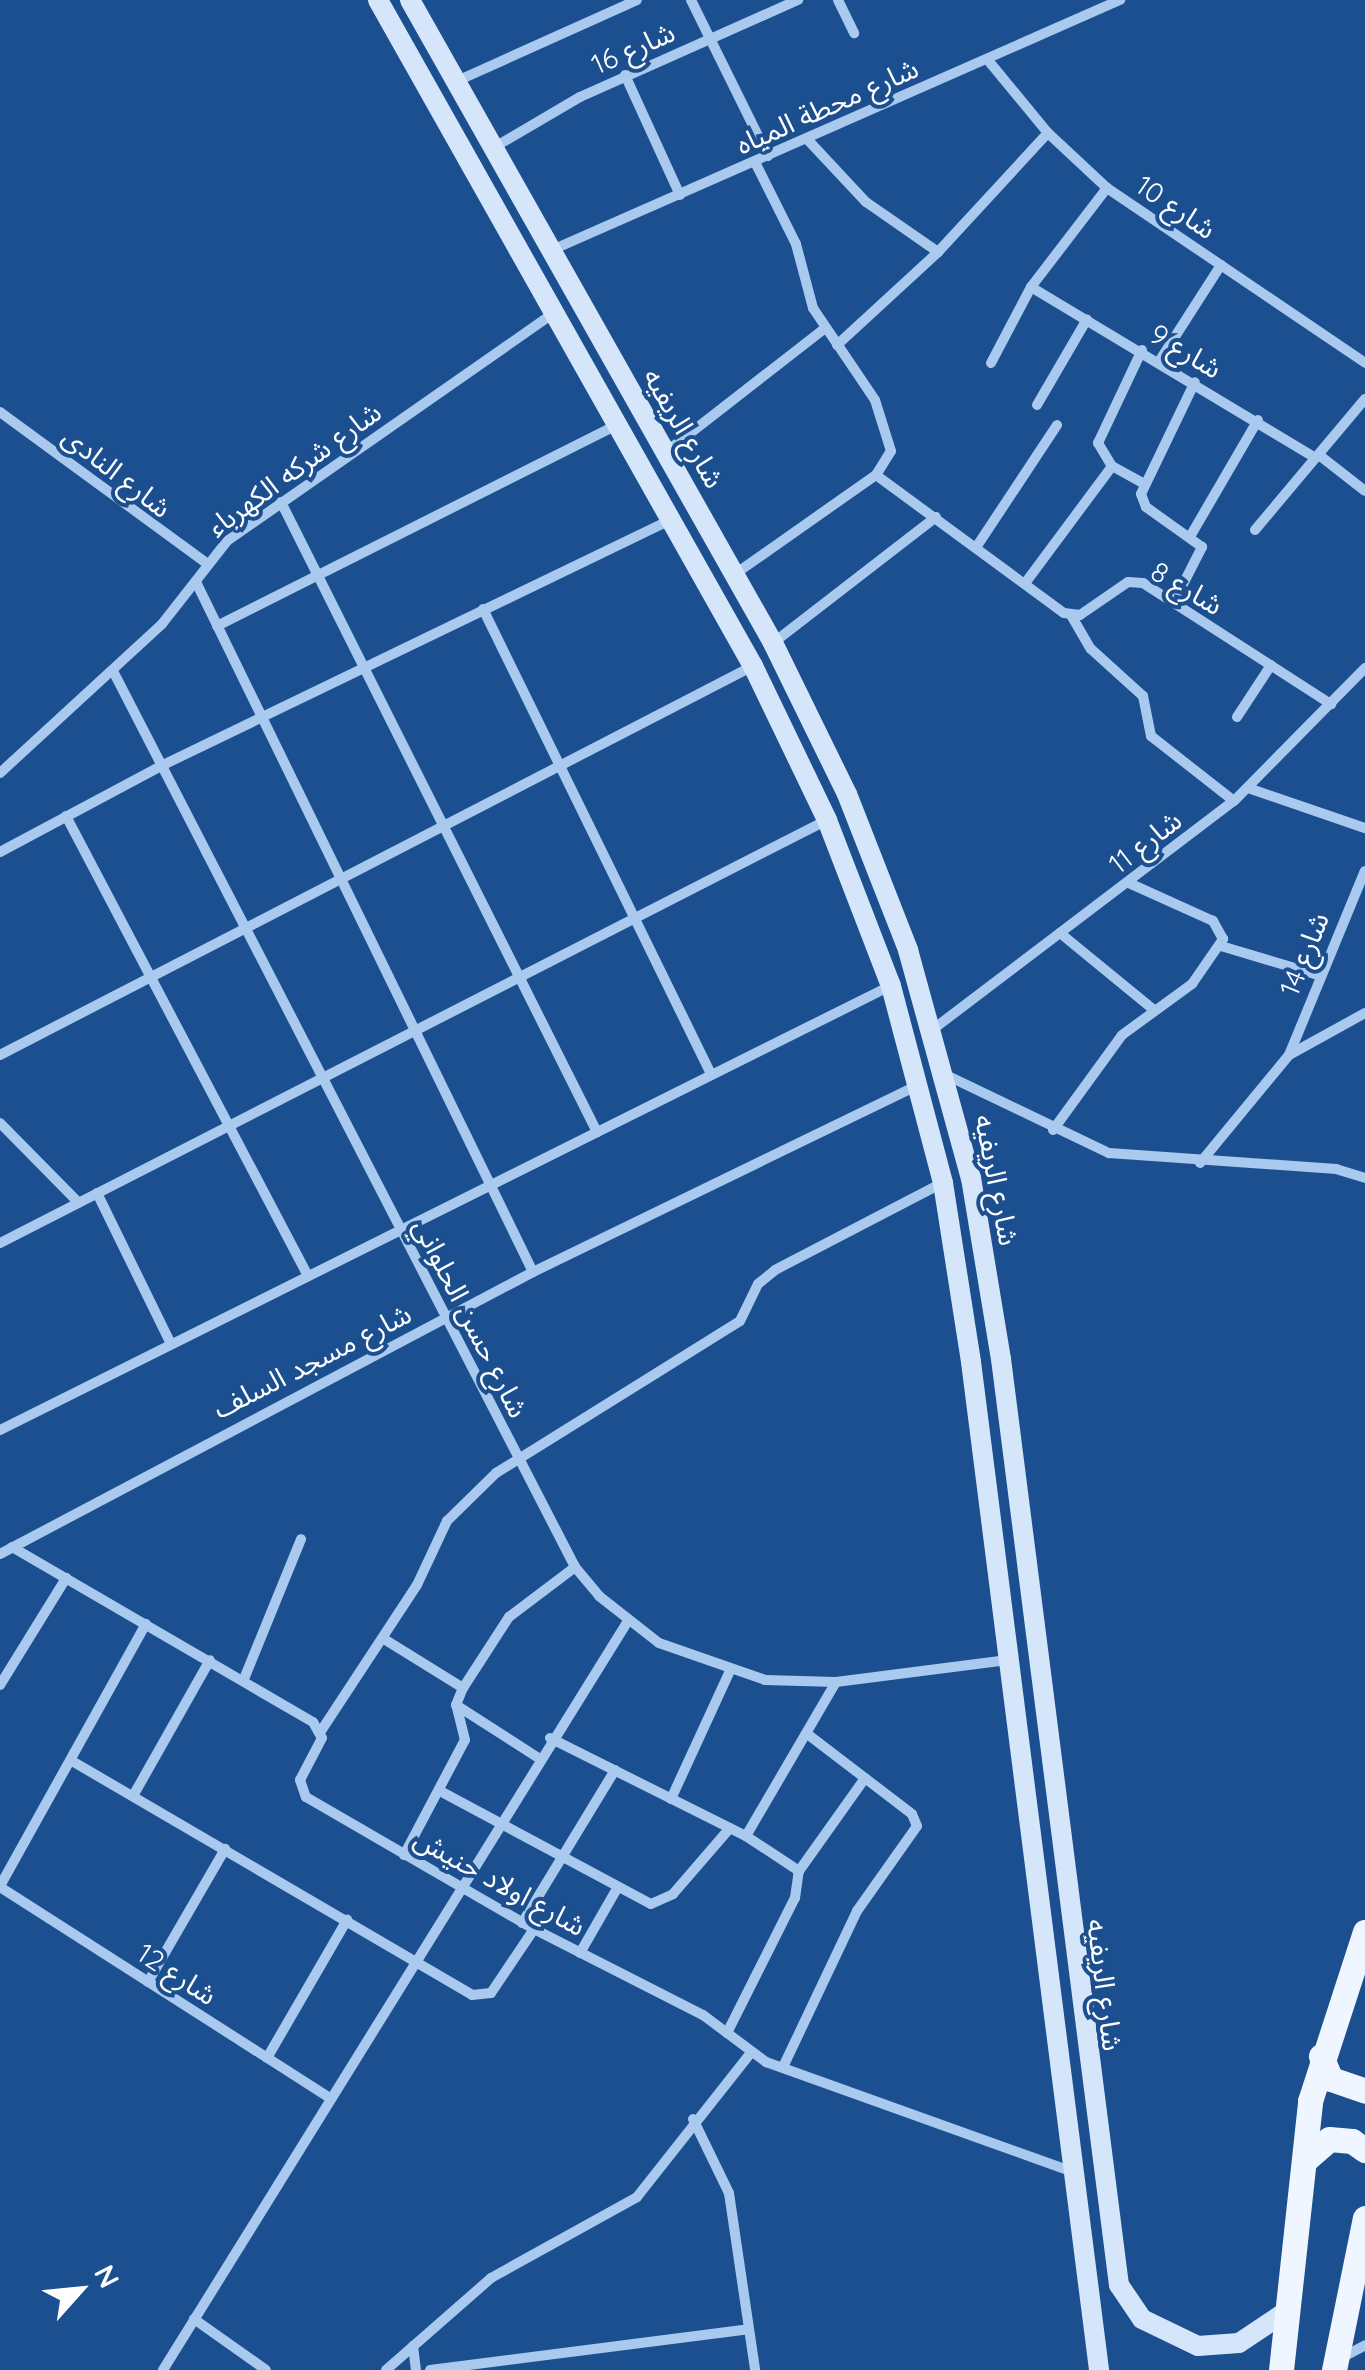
<!DOCTYPE html>
<html>
<head>
<meta charset="utf-8">
<style>
	body { margin:0 }
	#map { position:relative; width:1365px; height:2370px; overflow:hidden; background:#1b4f8f; font-family:Quicksand,"Noto Sans Arabic",sans-serif }
	div>[style] { position:absolute }
	.street>* { height:10px; margin:-5px; padding:0 5px; transform-origin:5px; border-radius:5px; background:#a9c9ee }
	.secondary>* { height:20px; margin:-10px; padding:0 10px; transform-origin:10px; border-radius:10px; background:#d6e6fa }
	.primary>* { height:25px; margin:-12.5px; padding:0 12.5px; transform-origin:12.5px; border-radius:12.5px; background:#f0f6ff }
	span { translate:-50% -50%; white-space:nowrap; text-align:center; line-height:1.15; -webkit-text-stroke:8px #1b4f8f; paint-order:stroke }
	.street-label { font-size:28px; color:#fff }
	.north { position:absolute; left:30px; top:2240px; width:100px; height:100px; -webkit-text-stroke:8px #1b4f8f; paint-order:stroke; rotate:63deg; font-size:28px; font-weight:700; line-height:40px; text-align:center; color:#fff }
	.north::after { content:''; display:block; margin:auto; width:35px; height:45px; background:#fff; clip-path:polygon(50% 0,100% 100%,50% 72%,0 100%) }
</style>
</head>
<body>
<div id="map">
	<div class="street">
		<div style="left:691px;top:0;width:174px;rotate:63.7deg"></div>
		<div style="left:838px;top:0;width:37px;rotate:64deg"></div>
		<div style="left:987px;top:59px;width:96px;rotate:50.5deg"></div>
		<div style="left:1048px;top:133px;width:81px;rotate:43deg"></div>
		<div style="left:1107px;top:188px;width:312px;rotate:34.1deg"></div>
		<div style="left:625px;top:75px;width:132px;rotate:65.4deg"></div>
		<div style="left:457px;top:81px;width:197px;rotate:-24.2deg"></div>
		<div style="left:807px;top:139px;width:86px;rotate:46.9deg"></div>
		<div style="left:866px;top:202px;width:88px;rotate:34.8deg"></div>
		<div style="left:493px;top:148px;width:101px;rotate:-30.4deg"></div>
		<div style="left:580px;top:97px;width:239px;rotate:-24deg"></div>
		<div style="left:552px;top:250px;width:621px;rotate:-23.76deg"></div>
		<div style="left:1031px;top:287px;width:332px;rotate:31deg"></div>
		<div style="left:837px;top:345px;width:137px;rotate:-42.6deg"></div>
		<div style="left:938px;top:252px;width:162px;rotate:-47.3deg"></div>
		<div style="left:1142px;top:350px;width:103px;rotate:115.3deg"></div>
		<div style="left:1098px;top:443px;width:27px;rotate:59deg"></div>
		<div style="left:1112px;top:466px;width:38px;rotate:29deg"></div>
		<div style="left:1160px;top:360px;width:113px;rotate:-57.3deg"></div>
		<div style="left:991px;top:363px;width:86px;rotate:-62.2deg"></div>
		<div style="left:1031px;top:287px;width:125px;rotate:-52.5deg"></div>
		<div style="left:1037px;top:405px;width:99px;rotate:-59.8deg"></div>
		<div style="left:0;top:412px;width:258px;rotate:36.2deg"></div>
		<div style="left:666px;top:452px;width:200px;rotate:-37.9deg"></div>
		<div style="left:1319px;top:455px;width:58px;rotate:38deg"></div>
		<div style="left:876px;top:475px;width:233px;rotate:36.3deg"></div>
		<div style="left:1064px;top:613px;width:16px;rotate:7deg"></div>
		<div style="left:1080px;top:615px;width:58px;rotate:-34.5deg"></div>
		<div style="left:1128px;top:582px;width:15px;rotate:4deg"></div>
		<div style="left:1143px;top:583px;width:224px;rotate:32.8deg"></div>
		<div style="left:281px;top:502px;width:705px;rotate:63.36deg"></div>
		<div style="left:1255px;top:530px;width:171px;rotate:-50deg"></div>
		<div style="left:1191px;top:535px;width:133px;rotate:-59.8deg"></div>
		<div style="left:977px;top:546px;width:145px;rotate:-56.5deg"></div>
		<div style="left:735px;top:574px;width:172px;rotate:-35.1deg"></div>
		<div style="left:876px;top:475px;width:28px;rotate:-58deg"></div>
		<div style="left:891px;top:451px;width:53px;rotate:-107.4deg"></div>
		<div style="left:875px;top:400px;width:111px;rotate:-124deg"></div>
		<div style="left:813px;top:308px;width:66px;rotate:-104.9deg"></div>
		<div style="left:796px;top:244px;width:92px;rotate:-116.6deg"></div>
		<div style="left:196px;top:582px;width:768px;rotate:63.97deg"></div>
		<div style="left:1026px;top:582px;width:144px;rotate:-53.4deg"></div>
		<div style="left:1174px;top:602px;width:62px;rotate:-63deg"></div>
		<div style="left:1202px;top:547px;width:69px;rotate:-144.5deg"></div>
		<div style="left:1146px;top:507px;width:14px;rotate:-111deg"></div>
		<div style="left:1141px;top:494px;width:124px;rotate:-64.3deg"></div>
		<div style="left:483px;top:609px;width:518px;rotate:63.88deg"></div>
		<div style="left:1071px;top:615px;width:39px;rotate:60deg"></div>
		<div style="left:1091px;top:649px;width:70px;rotate:42.1deg"></div>
		<div style="left:1143px;top:696px;width:41px;rotate:78.7deg"></div>
		<div style="left:1151px;top:736px;width:105px;rotate:38.1deg"></div>
		<div style="left:217px;top:626px;width:448px;rotate:-26.7deg"></div>
		<div style="left:773px;top:643px;width:206px;rotate:-37.7deg"></div>
		<div style="left:113px;top:671px;width:1008px;rotate:62.72deg"></div>
		<div style="left:575px;top:1567px;width:38px;rotate:50deg"></div>
		<div style="left:599px;top:1596px;width:76px;rotate:38.1deg"></div>
		<div style="left:659px;top:1643px;width:112px;rotate:19.2deg"></div>
		<div style="left:765px;top:1680px;width:71px;rotate:1.6deg"></div>
		<div style="left:836px;top:1682px;width:173px;rotate:-7.3deg"></div>
		<div style="left:1237px;top:717px;width:62px;rotate:-56.8deg"></div>
		<div style="left:0;top:773px;width:220px;rotate:-42.6deg"></div>
		<div style="left:162px;top:624px;width:105px;rotate:-51.9deg"></div>
		<div style="left:227px;top:541px;width:399px;rotate:-34.9deg"></div>
		<div style="left:1248px;top:788px;width:124px;rotate:18.9deg"></div>
		<div style="left:66px;top:816px;width:520px;rotate:62.25deg"></div>
		<div style="left:0;top:852px;width:183px;rotate:-28.1deg"></div>
		<div style="left:161px;top:766px;width:565px;rotate:-25.79deg"></div>
		<div style="left:1060px;top:933px;width:122px;rotate:39.3deg"></div>
		<div style="left:1221px;top:946px;width:101px;rotate:16.6deg"></div>
		<div style="left:932px;top:1030px;width:379px;rotate:-37.2deg"></div>
		<div style="left:1234px;top:801px;width:187px;rotate:-45.4deg"></div>
		<div style="left:0;top:1055px;width:848px;rotate:-27.32deg"></div>
		<div style="left:1289px;top:1055px;width:199px;rotate:-67.6deg"></div>
		<div style="left:946px;top:1075px;width:181px;rotate:25.6deg"></div>
		<div style="left:1109px;top:1153px;width:228px;rotate:4deg"></div>
		<div style="left:1336px;top:1169px;width:30px;rotate:17deg"></div>
		<div style="left:0;top:1123px;width:112px;rotate:45.4deg"></div>
		<div style="left:1053px;top:1130px;width:117px;rotate:-54deg"></div>
		<div style="left:1122px;top:1035px;width:87px;rotate:-36.1deg"></div>
		<div style="left:1192px;top:984px;width:55px;rotate:-55.4deg"></div>
		<div style="left:1223px;top:939px;width:21px;rotate:-119deg"></div>
		<div style="left:1213px;top:921px;width:92px;rotate:-155.7deg"></div>
		<div style="left:1200px;top:1163px;width:140px;rotate:-50.5deg"></div>
		<div style="left:1289px;top:1055px;width:87px;rotate:-28.9deg"></div>
		<div style="left:97px;top:1193px;width:168px;rotate:63.9deg"></div>
		<div style="left:0;top:1243px;width:929px;rotate:-27.09deg"></div>
		<div style="left:0;top:1430px;width:995px;rotate:-26.51deg"></div>
		<div style="left:12px;top:1547px;width:348px;rotate:30.2deg"></div>
		<div style="left:313px;top:1722px;width:18px;rotate:61deg"></div>
		<div style="left:322px;top:1738px;width:47px;rotate:117.6deg"></div>
		<div style="left:300px;top:1780px;width:18px;rotate:71deg"></div>
		<div style="left:306px;top:1797px;width:263px;rotate:30.1deg"></div>
		<div style="left:534px;top:1929px;width:190px;rotate:27deg"></div>
		<div style="left:703px;top:2015px;width:79px;rotate:36.7deg"></div>
		<div style="left:766px;top:2062px;width:324px;rotate:19.7deg"></div>
		<div style="left:0;top:1554px;width:603px;rotate:-27.88deg"></div>
		<div style="left:533px;top:1272px;width:426px;rotate:-25.9deg"></div>
		<div style="left:384px;top:1639px;width:93px;rotate:31.8deg"></div>
		<div style="left:244px;top:1679px;width:151px;rotate:-67.8deg"></div>
		<div style="left:0;top:1685px;width:126px;rotate:-58.3deg"></div>
		<div style="left:456px;top:1705px;width:96px;rotate:32.7deg"></div>
		<div style="left:321px;top:1731px;width:175px;rotate:-56.7deg"></div>
		<div style="left:417px;top:1585px;width:71px;rotate:-64.9deg"></div>
		<div style="left:447px;top:1521px;width:69px;rotate:-44.4deg"></div>
		<div style="left:496px;top:1473px;width:287px;rotate:-31.9deg"></div>
		<div style="left:740px;top:1321px;width:41px;rotate:-64.1deg"></div>
		<div style="left:758px;top:1284px;width:22px;rotate:-39deg"></div>
		<div style="left:775px;top:1270px;width:188px;rotate:-27.5deg"></div>
		<div style="left:550px;top:1738px;width:219px;rotate:26.6deg"></div>
		<div style="left:72px;top:1761px;width:463px;rotate:30.3deg"></div>
		<div style="left:472px;top:1995px;width:19px;rotate:-6deg"></div>
		<div style="left:491px;top:1993px;width:77px;rotate:-56.1deg"></div>
		<div style="left:440px;top:1791px;width:239px;rotate:28.2deg"></div>
		<div style="left:651px;top:1904px;width:24px;rotate:-24deg"></div>
		<div style="left:673px;top:1894px;width:87px;rotate:-49.2deg"></div>
		<div style="left:133px;top:1796px;width:156px;rotate:-60.5deg"></div>
		<div style="left:671px;top:1799px;width:139px;rotate:-65.3deg"></div>
		<div style="left:404px;top:1855px;width:130px;rotate:-62.1deg"></div>
		<div style="left:465px;top:1740px;width:36px;rotate:-104deg"></div>
		<div style="left:456px;top:1705px;width:18px;rotate:-68deg"></div>
		<div style="left:463px;top:1688px;width:85px;rotate:-57.1deg"></div>
		<div style="left:509px;top:1617px;width:83px;rotate:-37.1deg"></div>
		<div style="left:799px;top:1871px;width:64px;rotate:-146.6deg"></div>
		<div style="left:746px;top:1836px;width:178px;rotate:-59.7deg"></div>
		<div style="left:0;top:1886px;width:300px;rotate:-60.9deg"></div>
		<div style="left:0;top:1887px;width:393px;rotate:32.6deg"></div>
		<div style="left:522px;top:1923px;width:179px;rotate:-58.7deg"></div>
		<div style="left:580px;top:1953px;width:76px;rotate:-60.1deg"></div>
		<div style="left:148px;top:1982px;width:154px;rotate:-59.9deg"></div>
		<div style="left:727px;top:2033px;width:151px;rotate:-63.3deg"></div>
		<div style="left:795px;top:1898px;width:27px;rotate:-82deg"></div>
		<div style="left:799px;top:1871px;width:114px;rotate:-54.6deg"></div>
		<div style="left:267px;top:2058px;width:160px;rotate:-59.9deg"></div>
		<div style="left:783px;top:2067px;width:173px;rotate:-64.6deg"></div>
		<div style="left:857px;top:1911px;width:104px;rotate:-54.8deg"></div>
		<div style="left:917px;top:1826px;width:13px;rotate:-113deg"></div>
		<div style="left:912px;top:1814px;width:133px;rotate:-142.6deg"></div>
		<div style="left:693px;top:2119px;width:82px;rotate:64.1deg"></div>
		<div style="left:729px;top:2193px;width:179px;rotate:81.6deg"></div>
		<div style="left:194px;top:2319px;width:88px;rotate:35.3deg"></div>
		<div style="left:413px;top:2346px;width:24px;rotate:83deg"></div>
		<div style="left:1341px;top:2358px;width:27px;rotate:-28deg"></div>
		<div style="left:163px;top:2370px;width:882px;rotate:-58.17deg"></div>
		<div style="left:386px;top:2370px;width:140px;rotate:-41.2deg"></div>
		<div style="left:491px;top:2278px;width:167px;rotate:-29deg"></div>
		<div style="left:637px;top:2197px;width:182px;rotate:-51.7deg"></div>
		<div style="left:430px;top:2370px;width:321px;rotate:-7.3deg"></div>
	</div>
	<div class="secondary">
		<div style="left:378px;top:0;width:764px;rotate:60.62deg"></div>
		<div style="left:753px;top:666px;width:171px;rotate:64.3deg"></div>
		<div style="left:827px;top:820px;width:178px;rotate:68.9deg"></div>
		<div style="left:891px;top:986px;width:204px;rotate:75.2deg"></div>
		<div style="left:943px;top:1183px;width:181px;rotate:81.1deg"></div>
		<div style="left:971px;top:1362px;width:1016px;rotate:82.76deg"></div>
		<div style="left:410px;top:0;width:738px;rotate:60.55deg"></div>
		<div style="left:773px;top:643px;width:168px;rotate:63.9deg"></div>
		<div style="left:847px;top:794px;width:168px;rotate:68.6deg"></div>
		<div style="left:908px;top:950px;width:237px;rotate:74.6deg"></div>
		<div style="left:971px;top:1178px;width:183px;rotate:80.6deg"></div>
		<div style="left:1001px;top:1359px;width:933px;rotate:82.74deg"></div>
		<div style="left:1119px;top:2285px;width:41px;rotate:55.9deg"></div>
		<div style="left:1142px;top:2319px;width:62px;rotate:25.7deg"></div>
		<div style="left:1198px;top:2346px;width:41px;rotate:-4.2deg"></div>
		<div style="left:1239px;top:2343px;width:61px;rotate:-33.7deg"></div>
	</div>
	<div class="primary">
		<div style="left:1321px;top:2056px;width:25px;rotate:67deg"></div>
		<div style="left:1331px;top:2079px;width:36px;rotate:19deg"></div>
		<div style="left:1304px;top:2161px;width:33px;rotate:-41deg"></div>
		<div style="left:1329px;top:2139px;width:23px;rotate:5deg"></div>
		<div style="left:1352px;top:2141px;width:16px;rotate:35deg"></div>
		<div style="left:1281px;top:2370px;width:271px;rotate:-83.8deg"></div>
		<div style="left:1310px;top:2101px;width:178px;rotate:-72deg"></div>
		<div style="left:1334px;top:2370px;width:155px;rotate:-78.5deg"></div>
	</div>
	<div class="street-label">
		<span style="left:633px;top:48px;rotate:-24deg">شارع 16</span>
		<span style="left:827px;top:106px;rotate:-24deg">شارع محطة المياه</span>
		<span style="left:1176px;top:207px;rotate:34deg">شارع 10</span>
		<span style="left:1186px;top:351px;rotate:31deg">شارع 9</span>
		<span style="left:684px;top:428px;rotate:60deg">شارع الريفيه</span>
		<span style="left:294px;top:469px;rotate:-36deg">شارع شركه الكهرباء</span>
		<span style="left:117px;top:472px;rotate:38deg">شارع النادى</span>
		<span style="left:1187px;top:588px;rotate:30deg">شارع 8</span>
		<span style="left:1145px;top:842px;rotate:-38deg">شارع 11</span>
		<span style="left:1304px;top:954px;rotate:-68deg">شارع 14</span>
		<span style="left:997px;top:1180px;rotate:79deg">شارع الريفيه</span>
		<span style="left:471px;top:1318px;rotate:63deg">شارع حسن الحلواني</span>
		<span style="left:312px;top:1361px;rotate:-27deg">شارع مسجد السلف</span>
		<span style="left:500px;top:1882px;rotate:29deg">شارع اولاد حنيش</span>
		<span style="left:177px;top:1974px;rotate:33deg">شارع 12</span>
		<span style="left:1105px;top:1985px;rotate:83deg">شارع الريفيه</span>
	</div>
	<div class="north">N</div>
</div>
</body>
</html>
